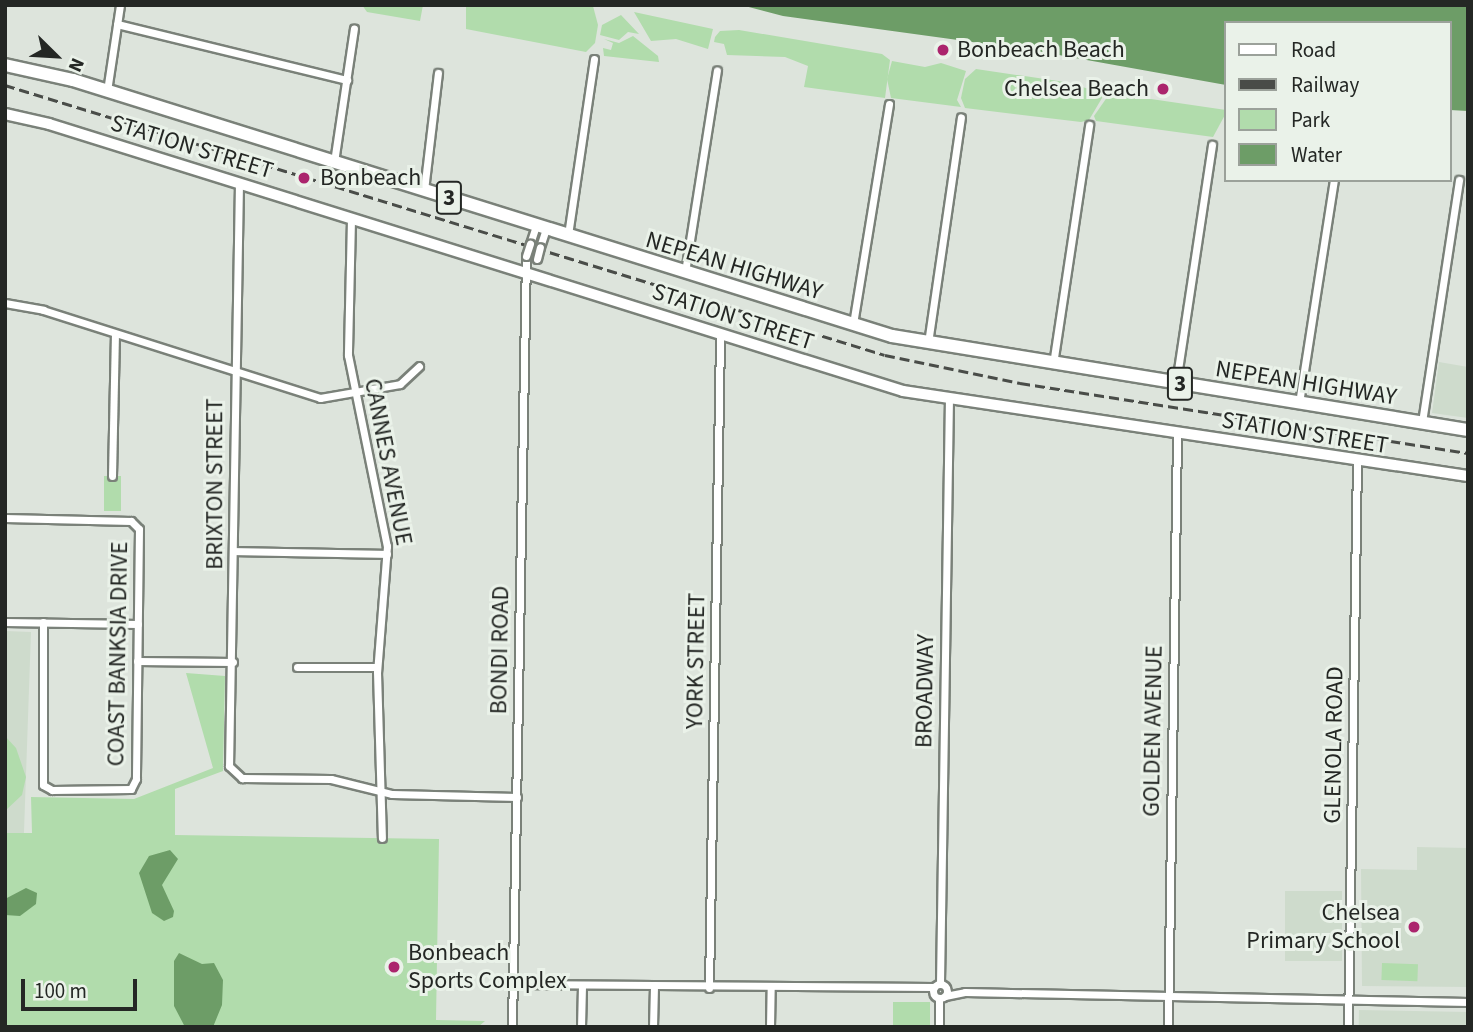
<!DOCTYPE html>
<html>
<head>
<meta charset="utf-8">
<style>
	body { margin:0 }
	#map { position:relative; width:1473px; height:1032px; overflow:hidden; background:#dde4dc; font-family:"Source Sans 3",sans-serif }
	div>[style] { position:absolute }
	.built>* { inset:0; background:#cedbcc; transform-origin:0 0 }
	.green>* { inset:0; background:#b1dcac; transform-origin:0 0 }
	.water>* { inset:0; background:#6d9d67 }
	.roads { filter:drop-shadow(2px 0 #7a8179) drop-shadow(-2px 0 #7a8179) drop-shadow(0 2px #7a8179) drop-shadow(0 -2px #7a8179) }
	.street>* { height:7px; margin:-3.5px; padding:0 3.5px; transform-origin:3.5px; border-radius:3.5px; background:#fff }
	.street>.ring { margin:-3.5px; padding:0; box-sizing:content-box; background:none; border:7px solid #fff; border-radius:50% }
	.secondary>* { height:10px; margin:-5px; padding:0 5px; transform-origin:5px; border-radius:5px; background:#fff }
	.highway>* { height:12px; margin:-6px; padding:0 6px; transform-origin:6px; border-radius:6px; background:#fff }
	.rail>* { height:2.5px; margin-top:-1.25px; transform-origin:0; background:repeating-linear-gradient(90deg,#494c48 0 10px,transparent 0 15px) }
	.bridges { filter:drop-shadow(2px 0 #7a8179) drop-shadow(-2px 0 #7a8179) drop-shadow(0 2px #7a8179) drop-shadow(0 -2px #7a8179) }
	.street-bridge>* { height:7px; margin:-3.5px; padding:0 3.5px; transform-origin:3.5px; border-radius:3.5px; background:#fff }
	.dots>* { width:19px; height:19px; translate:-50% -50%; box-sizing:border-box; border:4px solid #eaf2e9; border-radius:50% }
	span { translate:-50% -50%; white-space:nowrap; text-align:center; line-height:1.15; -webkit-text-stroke:6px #eaf2e9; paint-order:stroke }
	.shield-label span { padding:2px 5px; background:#eaf2e9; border:2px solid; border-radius:5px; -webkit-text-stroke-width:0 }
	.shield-label { font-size:23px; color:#242724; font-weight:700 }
	.poi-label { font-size:24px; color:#242724 }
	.left { translate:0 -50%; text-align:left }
	.right { translate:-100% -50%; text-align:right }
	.street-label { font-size:24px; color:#242724 }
	.frame { position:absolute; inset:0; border:7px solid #242724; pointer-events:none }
	.legend { position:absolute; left:1224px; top:21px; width:228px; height:161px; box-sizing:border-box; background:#eaf2e9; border:2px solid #9ba19a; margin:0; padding:9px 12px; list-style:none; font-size:21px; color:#242724 }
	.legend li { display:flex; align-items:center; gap:14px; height:35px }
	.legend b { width:35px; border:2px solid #9ba19a }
	.north { position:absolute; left:21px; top:21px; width:70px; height:70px; -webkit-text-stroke:5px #eaf2e9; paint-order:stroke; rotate:114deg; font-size:19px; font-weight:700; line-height:28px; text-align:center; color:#242724 }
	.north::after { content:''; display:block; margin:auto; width:24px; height:32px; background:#242724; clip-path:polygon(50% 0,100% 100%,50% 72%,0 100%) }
	.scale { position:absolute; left:21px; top:979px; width:116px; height:32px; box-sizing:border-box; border:4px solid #242724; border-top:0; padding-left:9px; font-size:21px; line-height:24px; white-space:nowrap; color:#242724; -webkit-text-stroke:5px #eaf2e9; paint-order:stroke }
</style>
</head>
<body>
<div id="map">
	<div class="built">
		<div style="clip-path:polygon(1439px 362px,1468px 367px,1468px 418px,1432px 413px)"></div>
		<div style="left:5px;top:631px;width:26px;height:202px;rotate:2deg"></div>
		<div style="clip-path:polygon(1417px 847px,1468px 848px,1468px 987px,1362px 986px,1361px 869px,1417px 870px)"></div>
		<div style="left:1285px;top:891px;width:57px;height:70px"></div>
		<div style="left:1359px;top:1010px;width:109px;height:17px;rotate:1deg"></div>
	</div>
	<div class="green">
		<div style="clip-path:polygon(362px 5px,423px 5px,420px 21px,367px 12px)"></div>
		<div style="clip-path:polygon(466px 5px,593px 6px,598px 25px,595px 43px,586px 52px,466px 29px)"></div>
		<div style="clip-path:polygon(634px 12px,713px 29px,708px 49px,676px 39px,651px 41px)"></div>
		<div style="clip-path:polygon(621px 15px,639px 34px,628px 32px,619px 40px,600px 35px,602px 25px)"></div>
		<div style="clip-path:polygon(739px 30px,882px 54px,890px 60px,885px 98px,804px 87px,808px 66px,785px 57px,727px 55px,724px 44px,714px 42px,715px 37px,720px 31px)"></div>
		<div style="clip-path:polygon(633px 36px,658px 56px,659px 62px,604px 56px,603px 48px,611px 50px,613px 43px,604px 39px,619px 43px)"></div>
		<div style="clip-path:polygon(892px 61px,925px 67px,941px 63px,966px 71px,957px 100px,961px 107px,891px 98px,887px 79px)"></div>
		<div style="clip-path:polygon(976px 69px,1065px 82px,1103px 93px,1102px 98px,1089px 120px,1081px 122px,965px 108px,961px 98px,965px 79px)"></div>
		<div style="clip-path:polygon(1110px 93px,1226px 110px,1226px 113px,1213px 137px,1096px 121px,1094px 116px)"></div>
		<div style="left:104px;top:476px;width:17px;height:35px"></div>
		<div style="clip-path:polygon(186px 673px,225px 676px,223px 771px,175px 789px,175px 835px,439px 839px,436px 1020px,485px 1021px,478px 1027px,5px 1027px,5px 833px,32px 833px,31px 797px,134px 799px,213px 768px)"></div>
		<div style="clip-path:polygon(5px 736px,16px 748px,26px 777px,22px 795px,5px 811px)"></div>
		<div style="left:1382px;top:963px;width:36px;height:17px;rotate:2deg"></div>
		<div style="left:930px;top:1002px;width:25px;height:37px;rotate:90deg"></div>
	</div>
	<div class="water">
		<div style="clip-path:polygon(741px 5px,1468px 5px,1468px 111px,1450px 110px,1450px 23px,1226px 23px,1226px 85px,1031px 50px,783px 16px)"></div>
		<div style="clip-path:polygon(170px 850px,178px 859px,162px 885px,174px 911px,173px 917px,164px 921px,152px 913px,139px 873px,149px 856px)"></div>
		<div style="clip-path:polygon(26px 888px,37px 893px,36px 904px,20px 916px,5px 915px,5px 899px)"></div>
		<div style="clip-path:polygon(179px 953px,202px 964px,214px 963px,223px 980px,222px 1005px,213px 1027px,185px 1027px,174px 1006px,174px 961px)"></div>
	</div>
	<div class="roads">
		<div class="street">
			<div style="left:117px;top:24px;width:237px;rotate:13.7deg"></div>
			<div style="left:107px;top:91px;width:87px;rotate:-81.4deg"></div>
			<div style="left:334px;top:162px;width:135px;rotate:-81.5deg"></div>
			<div style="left:239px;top:183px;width:583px;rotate:90.98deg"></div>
			<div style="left:229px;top:766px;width:18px;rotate:43deg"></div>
			<div style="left:242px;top:778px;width:89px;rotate:0.6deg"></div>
			<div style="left:331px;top:779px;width:63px;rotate:13.8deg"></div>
			<div style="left:392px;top:794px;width:125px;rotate:1.4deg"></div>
			<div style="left:424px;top:190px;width:118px;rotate:-83.2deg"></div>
			<div style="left:351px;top:219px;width:136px;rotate:91.3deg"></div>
			<div style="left:348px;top:355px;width:195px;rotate:78.5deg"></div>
			<div style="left:387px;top:546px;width:126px;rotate:94.5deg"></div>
			<div style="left:377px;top:672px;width:166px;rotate:88.3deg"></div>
			<div style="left:568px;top:235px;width:178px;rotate:-81.6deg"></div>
			<div style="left:530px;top:244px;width:20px;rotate:-72deg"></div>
			<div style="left:540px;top:247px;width:19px;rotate:-72deg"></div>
			<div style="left:685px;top:272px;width:204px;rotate:-81deg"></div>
			<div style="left:5px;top:303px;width:39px;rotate:10deg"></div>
			<div style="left:43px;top:310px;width:291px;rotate:17.6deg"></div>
			<div style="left:320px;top:398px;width:81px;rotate:-9.9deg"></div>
			<div style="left:400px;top:384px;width:26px;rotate:-43deg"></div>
			<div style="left:853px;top:324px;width:223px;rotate:-80.7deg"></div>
			<div style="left:928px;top:343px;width:228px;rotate:-81.7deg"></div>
			<div style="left:1053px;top:364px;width:242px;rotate:-81.4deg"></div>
			<div style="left:1176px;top:383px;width:241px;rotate:-81.4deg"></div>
			<div style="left:1299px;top:403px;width:226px;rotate:-81.1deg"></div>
			<div style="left:1422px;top:422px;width:245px;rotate:-81.3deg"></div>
			<div style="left:112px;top:476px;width:142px;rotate:-88.8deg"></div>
			<div style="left:5px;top:518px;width:126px;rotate:1.4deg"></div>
			<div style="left:131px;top:521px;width:11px;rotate:45deg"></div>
			<div style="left:139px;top:529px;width:250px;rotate:90.7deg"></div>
			<div style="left:136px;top:779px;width:11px;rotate:117deg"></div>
			<div style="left:131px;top:789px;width:79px;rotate:179.3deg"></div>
			<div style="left:52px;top:790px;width:10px;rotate:-151deg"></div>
			<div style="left:43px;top:785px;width:163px;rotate:-90deg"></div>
			<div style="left:234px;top:551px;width:153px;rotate:1.1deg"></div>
			<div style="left:5px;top:622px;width:133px;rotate:0.9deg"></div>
			<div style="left:137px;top:661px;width:96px;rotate:0.6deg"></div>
			<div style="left:297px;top:667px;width:80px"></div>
			<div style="left:940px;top:983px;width:583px;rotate:-89.12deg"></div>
			<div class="ring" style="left:933px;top:984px;width:7px;height:7px"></div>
			<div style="left:515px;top:984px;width:419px;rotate:0.4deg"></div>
			<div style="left:709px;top:988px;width:653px;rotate:-89.03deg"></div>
			<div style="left:945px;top:996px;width:20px;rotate:-11deg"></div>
			<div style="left:965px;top:992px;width:503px;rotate:1.14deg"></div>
			<div style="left:512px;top:1027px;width:771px;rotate:-88.96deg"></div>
			<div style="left:581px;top:1027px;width:41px;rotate:-88.6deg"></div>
			<div style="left:653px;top:1027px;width:40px;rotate:-88.6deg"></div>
			<div style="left:770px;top:1027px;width:39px;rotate:-89deg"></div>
			<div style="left:939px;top:1027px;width:28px;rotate:-90deg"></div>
			<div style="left:1168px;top:1027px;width:592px;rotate:-89.13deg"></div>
			<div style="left:1348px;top:1027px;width:564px;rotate:-89.09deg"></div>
		</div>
		<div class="secondary">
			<div style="left:5px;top:114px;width:45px;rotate:12.8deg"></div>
			<div style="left:49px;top:124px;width:895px;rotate:17.36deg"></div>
			<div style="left:903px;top:391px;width:571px;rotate:8.56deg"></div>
		</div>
		<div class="highway">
			<div style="left:5px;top:65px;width:70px;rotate:12.4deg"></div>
			<div style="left:73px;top:80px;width:858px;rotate:17.36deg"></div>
			<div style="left:892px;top:336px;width:584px;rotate:9.27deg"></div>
		</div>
	</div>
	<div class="rail">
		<div style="left:5px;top:85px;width:920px;rotate:17.06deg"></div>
		<div style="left:885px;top:355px;width:138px;rotate:11.7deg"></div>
		<div style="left:1020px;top:383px;width:453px;rotate:8.9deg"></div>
	</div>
	<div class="bridges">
		<div class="street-bridge">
			<div style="left:526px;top:256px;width:13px;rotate:-72deg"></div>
			<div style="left:537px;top:259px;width:12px;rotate:-76deg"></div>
		</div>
	</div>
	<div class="dots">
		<div style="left:943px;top:50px;background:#ab256d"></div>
		<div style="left:1163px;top:89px;background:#ab256d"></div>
		<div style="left:304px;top:178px;background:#ab256d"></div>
		<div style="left:1414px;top:927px;background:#ab256d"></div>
		<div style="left:394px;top:967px;background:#ab256d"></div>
	</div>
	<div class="shield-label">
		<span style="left:449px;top:198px">3</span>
		<span style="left:1180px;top:384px">3</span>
	</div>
	<div class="poi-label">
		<span class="left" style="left:957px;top:50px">Bonbeach Beach</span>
		<span class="right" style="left:1149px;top:89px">Chelsea Beach</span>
		<span class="left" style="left:320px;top:178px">Bonbeach</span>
		<span class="right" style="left:1400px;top:927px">Chelsea<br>Primary School</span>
		<span class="left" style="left:408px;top:967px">Bonbeach<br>Sports Complex</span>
	</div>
	<div class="street-label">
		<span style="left:192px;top:147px;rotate:17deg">STATION STREET</span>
		<span style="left:734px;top:266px;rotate:17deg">NEPEAN HIGHWAY</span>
		<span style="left:733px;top:317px;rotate:18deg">STATION STREET</span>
		<span style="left:1306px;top:383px;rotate:9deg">NEPEAN HIGHWAY</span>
		<span style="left:1305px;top:433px;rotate:9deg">STATION STREET</span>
		<span style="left:388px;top:462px;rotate:79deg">CANNES AVENUE</span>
		<span style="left:215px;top:484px;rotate:-90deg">BRIXTON STREET</span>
		<span style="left:500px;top:650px;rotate:-89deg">BONDI ROAD</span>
		<span style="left:118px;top:654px;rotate:-89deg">COAST BANKSIA DRIVE</span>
		<span style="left:696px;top:661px;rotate:-89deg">YORK STREET</span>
		<span style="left:925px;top:691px;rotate:-89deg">BROADWAY</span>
		<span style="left:1153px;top:731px;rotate:-89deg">GOLDEN AVENUE</span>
		<span style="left:1334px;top:745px;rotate:-89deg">GLENOLA ROAD</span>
	</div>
	<div class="frame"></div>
	<ul class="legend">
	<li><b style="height:9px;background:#fff"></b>Road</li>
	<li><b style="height:9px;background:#494c48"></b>Railway</li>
	<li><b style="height:19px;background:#b1dcac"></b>Park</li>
	<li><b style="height:19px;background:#6d9d67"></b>Water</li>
	</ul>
	<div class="north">N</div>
	<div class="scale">100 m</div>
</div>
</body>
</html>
